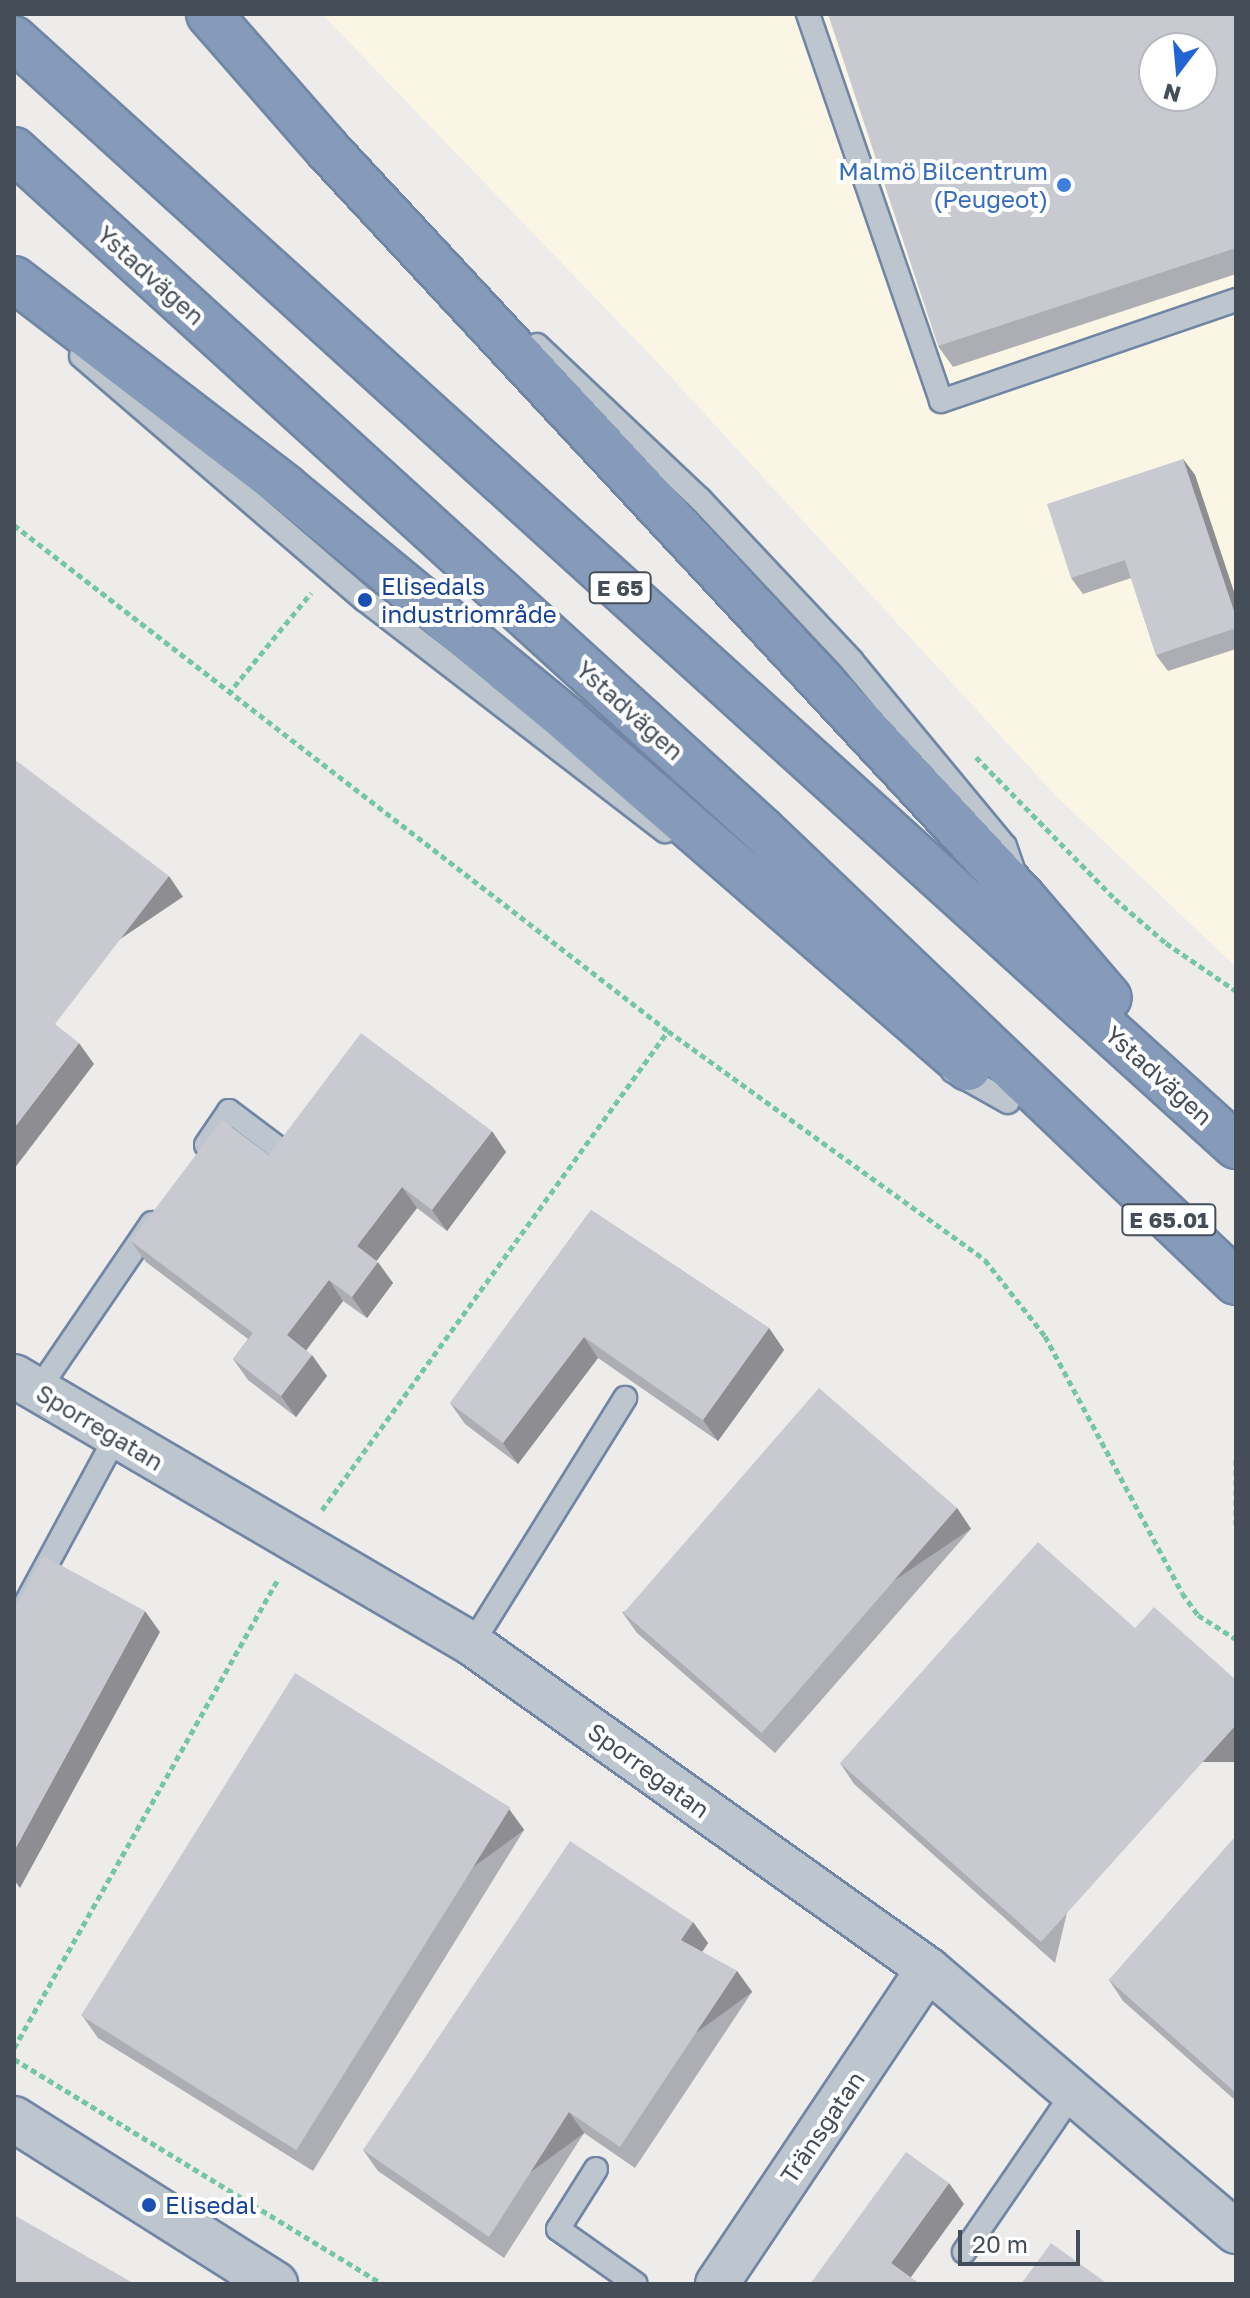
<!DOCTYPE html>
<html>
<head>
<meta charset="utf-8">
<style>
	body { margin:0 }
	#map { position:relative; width:1250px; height:2298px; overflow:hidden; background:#eeeceb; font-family:"Golos Text",sans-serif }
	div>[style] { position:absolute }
	.commercial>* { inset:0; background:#faf5e4 }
	.path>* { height:5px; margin-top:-2.5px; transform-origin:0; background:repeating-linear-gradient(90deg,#75c7a3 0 6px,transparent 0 10px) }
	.roads { filter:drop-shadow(2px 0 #7086a4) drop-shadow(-2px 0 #7086a4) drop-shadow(0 2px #7086a4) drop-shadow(0 -2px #7086a4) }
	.service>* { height:22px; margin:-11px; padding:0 11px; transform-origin:11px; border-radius:11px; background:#bdc5ce }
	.minor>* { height:42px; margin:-21px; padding:0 21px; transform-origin:21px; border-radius:21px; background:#bdc5ce }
	.tertiary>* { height:44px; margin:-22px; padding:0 22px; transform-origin:22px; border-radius:22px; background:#bdc5ce }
	.motorway>* { height:44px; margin:-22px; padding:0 22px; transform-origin:22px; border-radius:22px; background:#859bb9 }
	.wall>* { inset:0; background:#adaeb4 }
	.shaded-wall>* { inset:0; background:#8d8d92; transform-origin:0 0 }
	.building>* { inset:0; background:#c9cad1; transform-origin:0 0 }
	.dots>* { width:22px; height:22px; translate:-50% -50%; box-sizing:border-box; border:4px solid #fff; border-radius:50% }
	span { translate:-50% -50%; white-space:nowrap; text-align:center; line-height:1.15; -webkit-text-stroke:8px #fff; paint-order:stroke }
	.shield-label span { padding:2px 6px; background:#fff; border:2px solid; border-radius:6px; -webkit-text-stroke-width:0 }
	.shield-label { font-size:22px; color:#454e58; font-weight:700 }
	.shop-label { font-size:24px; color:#366cbe }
	.right { translate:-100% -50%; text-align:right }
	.street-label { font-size:24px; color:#454e58 }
	.transit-label { font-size:24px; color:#164399 }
	.left { translate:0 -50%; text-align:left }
	.frame { position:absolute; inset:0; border:16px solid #454e58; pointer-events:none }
	.north { position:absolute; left:1138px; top:32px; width:80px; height:80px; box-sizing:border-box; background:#fff; border:2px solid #b5b8bc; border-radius:50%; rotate:196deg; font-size:22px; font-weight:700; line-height:32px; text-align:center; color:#454e58 }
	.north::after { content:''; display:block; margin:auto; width:28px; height:36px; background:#2164d2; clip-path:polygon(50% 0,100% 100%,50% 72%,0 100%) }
	.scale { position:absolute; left:958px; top:2230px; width:122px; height:36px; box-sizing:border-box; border:4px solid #454e58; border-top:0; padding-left:10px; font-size:24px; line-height:28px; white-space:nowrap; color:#454e58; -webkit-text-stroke:6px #fff; paint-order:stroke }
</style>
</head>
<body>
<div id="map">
	<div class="commercial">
		<div style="clip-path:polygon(evenodd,322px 14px,1236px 14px,1236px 967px,1055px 795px,658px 363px,322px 14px,1154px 48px,1202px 48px,1202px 96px,1154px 96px,1154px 48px)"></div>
	</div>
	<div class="path">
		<div style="left:14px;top:525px;width:827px;rotate:37.73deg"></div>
		<div style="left:668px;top:1031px;width:391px;rotate:35.8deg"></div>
		<div style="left:985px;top:1260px;width:97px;rotate:51.7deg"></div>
		<div style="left:1045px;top:1336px;width:291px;rotate:61.9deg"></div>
		<div style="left:1182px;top:1593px;width:27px;rotate:54deg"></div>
		<div style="left:1198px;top:1615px;width:45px;rotate:32.3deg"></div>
		<div style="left:228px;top:694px;width:131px;rotate:-50.6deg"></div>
		<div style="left:976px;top:757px;width:199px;rotate:45.6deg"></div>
		<div style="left:1115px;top:899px;width:67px;rotate:40.8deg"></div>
		<div style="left:1166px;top:943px;width:85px;rotate:34.4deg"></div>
		<div style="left:1236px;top:1459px;width:67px;rotate:90deg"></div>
		<div style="left:322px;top:1510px;width:591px;rotate:-54.16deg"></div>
		<div style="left:14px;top:2048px;width:538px;rotate:-60.62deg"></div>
		<div style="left:14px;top:2059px;width:432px;rotate:31.4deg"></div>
	</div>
	<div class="roads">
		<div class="service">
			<div style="left:808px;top:14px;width:409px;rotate:71deg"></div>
			<div style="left:941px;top:401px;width:312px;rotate:-18.9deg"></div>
			<div style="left:537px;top:345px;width:224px;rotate:43.4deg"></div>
			<div style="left:700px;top:499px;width:221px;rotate:46.8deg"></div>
			<div style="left:851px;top:660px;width:241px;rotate:50.4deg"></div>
			<div style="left:1005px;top:846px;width:28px;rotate:71deg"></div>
			<div style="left:81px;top:356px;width:374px;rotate:40.7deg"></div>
			<div style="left:365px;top:600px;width:379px;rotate:37.6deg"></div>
			<div style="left:953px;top:1071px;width:63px;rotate:29.4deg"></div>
			<div style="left:206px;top:1145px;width:41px;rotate:-55.9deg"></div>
			<div style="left:229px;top:1111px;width:65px;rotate:36.9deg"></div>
			<div style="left:38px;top:1390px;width:202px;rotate:-55.7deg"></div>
			<div style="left:14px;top:1625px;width:215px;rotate:-61.6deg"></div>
			<div style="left:472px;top:1644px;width:290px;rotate:-58.1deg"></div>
			<div style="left:596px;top:2169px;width:71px;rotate:122.3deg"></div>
			<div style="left:558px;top:2229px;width:95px;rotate:35.2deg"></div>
			<div style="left:964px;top:2252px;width:193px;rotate:-55.6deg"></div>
		</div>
		<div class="minor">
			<div style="left:14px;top:1376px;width:531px;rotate:30.33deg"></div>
			<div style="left:472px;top:1644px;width:560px;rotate:35.48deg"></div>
			<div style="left:928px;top:1969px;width:405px;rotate:40.5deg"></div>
			<div style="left:717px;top:2284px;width:379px;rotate:-56.2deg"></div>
		</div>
		<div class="tertiary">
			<div style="left:14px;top:2119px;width:309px;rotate:32.3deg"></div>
		</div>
		<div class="motorway">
			<div style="left:209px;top:14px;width:179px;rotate:48.8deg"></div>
			<div style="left:327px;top:149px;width:1024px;rotate:47.1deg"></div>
			<div style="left:1024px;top:899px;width:130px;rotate:49.4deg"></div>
			<div style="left:14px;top:39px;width:1649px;rotate:42.17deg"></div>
			<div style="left:14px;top:150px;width:1011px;rotate:42.27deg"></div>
			<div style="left:762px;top:830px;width:655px;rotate:43.64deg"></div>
			<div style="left:14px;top:279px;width:343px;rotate:37.5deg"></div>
			<div style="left:286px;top:488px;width:364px;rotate:39.5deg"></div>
			<div style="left:567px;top:720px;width:531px;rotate:40.95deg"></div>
		</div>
	</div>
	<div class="wall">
		<div style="clip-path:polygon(1236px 14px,1236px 274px,953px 367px,938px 346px)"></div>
		<div style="clip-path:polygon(1183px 459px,1195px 475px,1236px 598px,1236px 649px,1168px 671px,1156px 655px,1131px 578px,1083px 594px,1071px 578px)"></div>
		<div style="clip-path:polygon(506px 1152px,447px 1231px,417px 1208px,376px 1261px,393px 1283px,367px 1318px,343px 1301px,306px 1350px,327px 1376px,296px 1417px,248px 1380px,233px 1359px,248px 1339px,146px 1262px,131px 1241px,269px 1155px)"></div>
		<div style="clip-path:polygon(591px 1210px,769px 1328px,784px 1350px,718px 1441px,598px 1358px,518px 1464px,465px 1424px,450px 1403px)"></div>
		<div style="clip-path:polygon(957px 1508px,971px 1529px,775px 1753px,637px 1633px,622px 1612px)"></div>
		<div style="clip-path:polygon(1135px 1628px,1055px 1963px,854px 1784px,840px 1763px)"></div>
		<div style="clip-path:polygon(509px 1809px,524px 1830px,313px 2171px,98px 2038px,83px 2017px)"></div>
		<div style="clip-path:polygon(1236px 1836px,1236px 2101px,1123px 2001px,1109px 1980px)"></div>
		<div style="clip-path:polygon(693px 1922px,708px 1943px,702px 1952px,737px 1971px,752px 1992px,635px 2168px,584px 2133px,504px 2258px,378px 2171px,363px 2150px)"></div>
	</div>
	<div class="shaded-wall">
		<div style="clip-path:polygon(1183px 459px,1195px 475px,1236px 598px,1236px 617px)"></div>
		<div style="left:169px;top:876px;width:25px;height:187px;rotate:56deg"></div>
		<div style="clip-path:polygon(79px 1043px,94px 1064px,14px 1169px,14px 1128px)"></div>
		<div style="clip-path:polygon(492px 1131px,506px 1152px,447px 1231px,432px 1210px)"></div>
		<div style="clip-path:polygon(402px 1187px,417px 1208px,372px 1267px,357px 1246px)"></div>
		<div style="clip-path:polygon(378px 1262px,393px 1283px,367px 1318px,352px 1297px)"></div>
		<div style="clip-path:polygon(329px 1280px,343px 1301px,302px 1356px,287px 1335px)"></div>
		<div style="clip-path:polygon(769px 1328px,784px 1350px,718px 1441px,703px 1420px)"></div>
		<div style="clip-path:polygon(584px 1337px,598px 1358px,518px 1464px,503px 1443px)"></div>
		<div style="clip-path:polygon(312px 1355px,327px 1376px,296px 1417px,281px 1396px)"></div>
		<div style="left:957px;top:1508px;width:25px;height:298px;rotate:56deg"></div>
		<div style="clip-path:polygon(145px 1611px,160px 1632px,20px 1888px,14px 1880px,14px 1851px)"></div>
		<div style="left:1236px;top:1725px;width:37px;height:292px;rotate:90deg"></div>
		<div style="left:509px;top:1809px;width:26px;height:401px;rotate:54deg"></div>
		<div style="clip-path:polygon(693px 1922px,708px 1943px,696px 1961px,681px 1940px)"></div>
		<div style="left:737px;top:1971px;width:26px;height:211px;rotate:54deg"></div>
		<div style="left:569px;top:2112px;width:26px;height:148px;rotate:54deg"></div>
		<div style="clip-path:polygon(949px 2183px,964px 2204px,906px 2284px,891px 2263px)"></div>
	</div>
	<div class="building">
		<div style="clip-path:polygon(evenodd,828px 14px,1236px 14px,1236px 248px,938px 346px,828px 14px,1154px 48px,1202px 48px,1202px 96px,1154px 96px,1154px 48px)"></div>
		<div style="clip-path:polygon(1183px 459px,1236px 617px,1236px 628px,1156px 655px,1125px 560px,1071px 578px,1047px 504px)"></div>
		<div style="clip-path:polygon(14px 759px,169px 876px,55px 1024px,79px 1043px,14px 1128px)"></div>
		<div style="clip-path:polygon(361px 1033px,492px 1131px,432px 1210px,402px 1187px,357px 1246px,378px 1262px,352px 1297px,329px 1280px,287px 1335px,312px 1355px,281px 1396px,233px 1359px,253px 1333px,131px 1241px,222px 1120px,269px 1155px)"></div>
		<div style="clip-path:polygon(591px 1210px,769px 1328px,703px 1420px,584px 1337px,503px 1443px,450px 1403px)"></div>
		<div style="left:819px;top:1388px;width:183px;height:298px;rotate:41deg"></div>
		<div style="clip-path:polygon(1038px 1542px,1135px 1628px,1154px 1607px,1236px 1680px,1236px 1725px,1041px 1942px,840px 1763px)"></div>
		<div style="clip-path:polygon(44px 1556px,145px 1611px,14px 1851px,14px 1610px)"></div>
		<div style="left:295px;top:1673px;width:254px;height:404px;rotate:32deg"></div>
		<div style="clip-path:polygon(1236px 1836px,1236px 2093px,1109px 1980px)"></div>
		<div style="clip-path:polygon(570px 1841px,693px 1922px,681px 1940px,737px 1971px,620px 2147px,569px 2112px,489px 2237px,363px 2150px)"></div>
		<div style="clip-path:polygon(906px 2152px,949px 2183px,891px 2263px,920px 2284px,810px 2284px)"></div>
		<div style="clip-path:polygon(14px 2215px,135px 2284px,14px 2284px)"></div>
		<div style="clip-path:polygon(1051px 2243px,1108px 2284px,1021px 2284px)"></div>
	</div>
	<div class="dots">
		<div style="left:1064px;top:185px;background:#3f7fe0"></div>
		<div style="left:365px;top:600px;background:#1a4fb4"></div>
		<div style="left:149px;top:2205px;background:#1a4fb4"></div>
	</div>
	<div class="shield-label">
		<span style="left:620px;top:588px">E 65</span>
		<span style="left:1169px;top:1220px">E 65.01</span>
	</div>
	<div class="shop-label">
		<span class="right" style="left:1048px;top:185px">Malmö Bilcentrum<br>(Peugeot)</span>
	</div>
	<div class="street-label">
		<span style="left:151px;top:275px;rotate:42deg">Ystadvägen</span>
		<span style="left:630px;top:710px;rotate:42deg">Ystadvägen</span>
		<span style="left:1159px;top:1075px;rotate:42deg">Ystadvägen</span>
		<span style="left:100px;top:1427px;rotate:31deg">Sporregatan</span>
		<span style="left:649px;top:1770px;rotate:36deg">Sporregatan</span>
		<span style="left:822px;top:2127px;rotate:-56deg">Tränsgatan</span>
	</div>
	<div class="transit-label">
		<span class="left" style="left:381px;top:600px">Elisedals<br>industriområde</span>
		<span class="left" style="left:165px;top:2205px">Elisedal</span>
	</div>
	<div class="frame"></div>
	<div class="north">N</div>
	<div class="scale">20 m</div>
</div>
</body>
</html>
